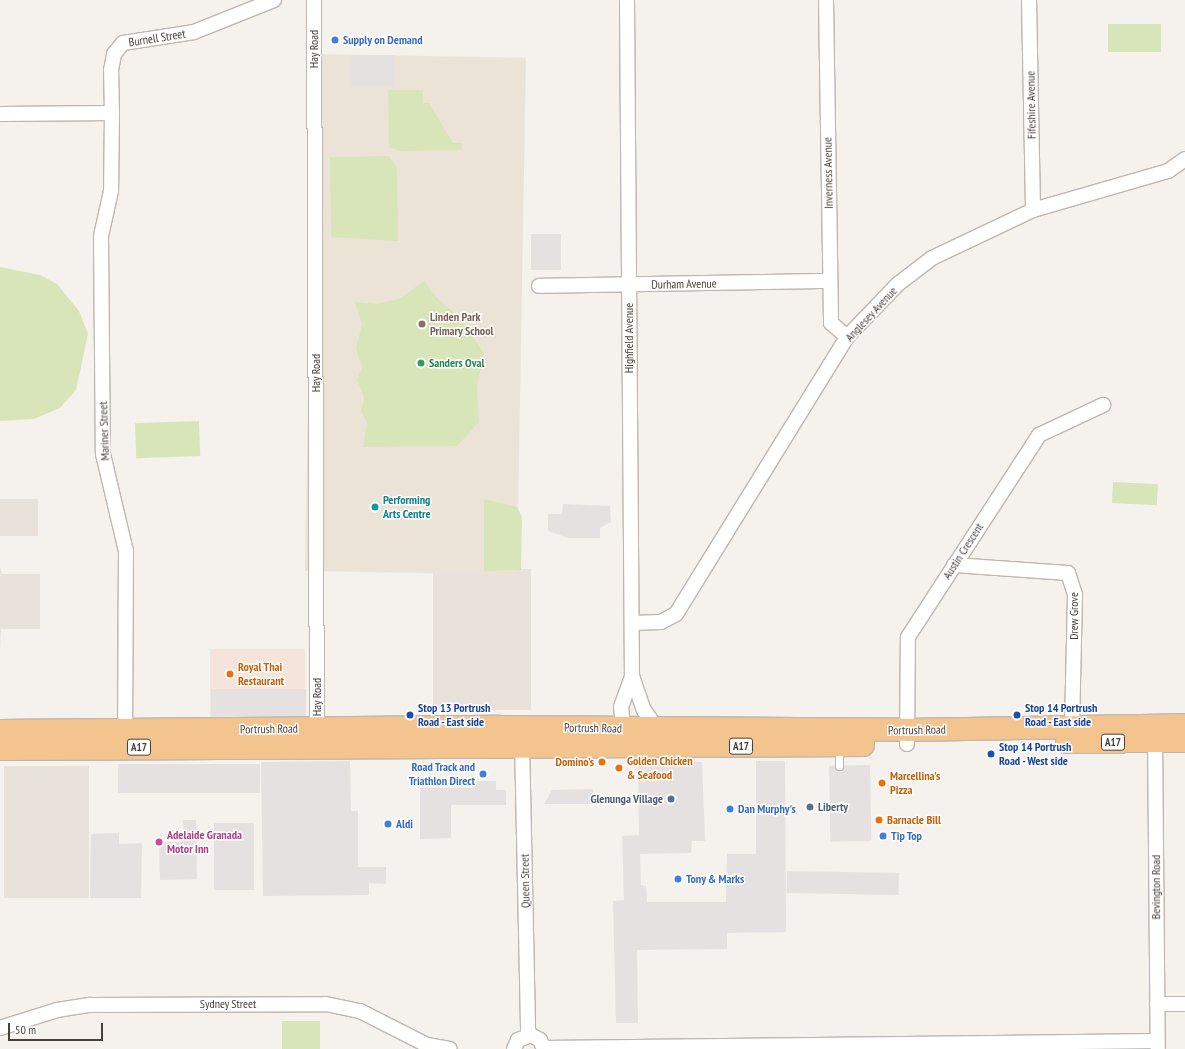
<!DOCTYPE html>
<html>
<head>
<meta charset="utf-8">
<style>
	body { margin:0 }
	#map { position:relative; width:1185px; height:1049px; overflow:hidden; background:#f5f1ec; font-family:"PT Sans Narrow",sans-serif }
	div>[style] { position:absolute }
	.residential>* { inset:0; background:#e8e2db; transform-origin:0 0 }
	.commercial>* { inset:0; background:#f4e4da; transform-origin:0 0 }
	.education>* { inset:0; background:#ece3d7; transform-origin:0 0 }
	.green>* { inset:0; background:#d8e5b9; transform-origin:0 0 }
	.parking>* { inset:0; background:#e4e1e0; transform-origin:0 0 }
	.roads { filter:drop-shadow(1px 0 #bfb7af) drop-shadow(-1px 0 #bfb7af) drop-shadow(0 1px #bfb7af) drop-shadow(0 -1px #bfb7af) }
	.service>* { height:7px; margin:-3.5px; padding:0 3.5px; transform-origin:3.5px; border-radius:3.5px; background:#fff }
	.minor>* { height:14px; margin:-7px; padding:0 7px; transform-origin:7px; border-radius:7px; background:#fff }
	.trunk>* { height:22px; margin:-11px; padding:0 11px; transform-origin:11px; border-radius:11px; background:#f4c48f }
	.dots>* { width:11px; height:11px; translate:-50% -50%; box-sizing:border-box; border:2px solid #fff; border-radius:50% }
	span { translate:-50% -50%; white-space:nowrap; text-align:center; line-height:1.15; -webkit-text-stroke:3px #fff; paint-order:stroke }
	.shield-label span { padding:1px 3px; background:#fff; border:1px solid; border-radius:3px; -webkit-text-stroke-width:0 }
	.shield-label { font-size:11px; color:#49403a; font-weight:700 }
	.street-label { font-size:12px; color:#49403a }
	.shop-label { font-size:12px; color:#366cbe; font-weight:700 }
	.left { translate:0 -50%; text-align:left }
	.right { translate:-100% -50%; text-align:right }
	.education-label { font-size:12px; color:#785e54; font-weight:700 }
	.leisure-label { font-size:12px; color:#27864d; font-weight:700 }
	.culture-label { font-size:12px; color:#0d838f; font-weight:700 }
	.food-label { font-size:12px; color:#c56008; font-weight:700 }
	.transit-label { font-size:12px; color:#164399; font-weight:700 }
	.service-label { font-size:12px; color:#4e5e75; font-weight:700 }
	.hotel-label { font-size:12px; color:#b23c85; font-weight:700 }
	.scale { position:absolute; left:8px; top:1023px; width:95px; height:18px; box-sizing:border-box; border:2px solid #49403a; border-top:0; padding-left:5px; font-size:12px; line-height:14px; white-space:nowrap; color:#49403a; -webkit-text-stroke:3px #fff; paint-order:stroke }
</style>
</head>
<body>
<div id="map">
	<div class="residential">
		<div style="left:38px;top:499px;width:37px;height:38px;rotate:90deg"></div>
		<div style="clip-path:polygon(0 567px,2px 574px,40px 574px,40px 629px,1px 629px,0 651px)"></div>
		<div style="left:531px;top:569px;width:141px;height:98px;rotate:90deg"></div>
		<div style="left:4px;top:766px;width:85px;height:132px"></div>
	</div>
	<div class="commercial">
		<div style="left:210px;top:649px;width:95px;height:68px"></div>
	</div>
	<div class="education">
		<div style="left:314px;top:54px;width:212px;height:517px;rotate:1deg"></div>
	</div>
	<div class="green">
		<div style="left:1108px;top:24px;width:53px;height:28px"></div>
		<div style="clip-path:polygon(388px 90px,423px 90px,423px 103px,429px 103px,453px 143px,462px 143px,462px 150px,400px 151px,389px 147px)"></div>
		<div style="clip-path:polygon(389px 156px,397px 168px,398px 241px,331px 237px,330px 157px)"></div>
		<div style="clip-path:polygon(0 267px,40px 275px,57px 284px,79px 311px,88px 334px,76px 390px,60px 408px,34px 419px,0 421px)"></div>
		<div style="clip-path:polygon(424px 281px,437px 298px,462px 320px,484px 353px,477px 386px,479px 422px,457px 446px,363px 447px,367px 422px,361px 411px,364px 397px,357px 380px,362px 367px,356px 349px,362px 324px,355px 302px,376px 304px,399px 299px)"></div>
		<div style="left:199px;top:421px;width:35px;height:64px;rotate:88deg"></div>
		<div style="left:1113px;top:482px;width:45px;height:21px;rotate:3deg"></div>
		<div style="clip-path:polygon(484px 499px,517px 507px,522px 517px,521px 570px,484px 571px)"></div>
		<div style="left:282px;top:1021px;width:38px;height:28px"></div>
	</div>
	<div class="parking">
		<div style="left:351px;top:55px;width:44px;height:32px"></div>
		<div style="left:561px;top:234px;width:36px;height:30px;rotate:90deg"></div>
		<div style="clip-path:polygon(563px 504px,610px 506px,611px 522px,600px 528px,600px 538px,568px 538px,548px 531px,548px 514px,562px 514px)"></div>
		<div style="left:306px;top:689px;width:27px;height:95px;rotate:90deg"></div>
		<div style="clip-path:polygon(638px 757px,695px 757px,695px 762px,702px 762px,705px 841px,692px 841px,691px 853px,640px 854px,641px 885px,646px 886px,647px 902px,726px 902px,727px 854px,756px 854px,756px 761px,785px 761px,786px 932px,727px 933px,727px 949px,637px 950px,638px 1023px,616px 1023px,613px 901px,624px 900px,622px 836px,639px 835px)"></div>
		<div style="clip-path:polygon(350px 761px,351px 811px,358px 811px,358px 867px,386px 867px,386px 884px,369px 883px,369px 895px,263px 896px,261px 762px)"></div>
		<div style="left:118px;top:764px;width:142px;height:29px"></div>
		<div style="left:870px;top:765px;width:76px;height:41px;rotate:89deg"></div>
		<div style="clip-path:polygon(472px 781px,496px 781px,496px 790px,506px 790px,506px 805px,451px 805px,451px 838px,420px 839px,420px 788px,472px 788px)"></div>
		<div style="clip-path:polygon(593px 789px,593px 804px,544px 804px,552px 790px)"></div>
		<div style="clip-path:polygon(183px 820px,196px 820px,197px 879px,160px 880px,159px 842px,184px 842px)"></div>
		<div style="left:254px;top:823px;width:67px;height:40px;rotate:90deg"></div>
		<div style="clip-path:polygon(119px 833px,119px 844px,142px 843px,141px 898px,90px 898px,91px 834px)"></div>
		<div style="left:787px;top:871px;width:112px;height:22px;rotate:1deg"></div>
	</div>
	<div class="roads">
		<div class="service">
			<div style="left:839px;top:748px;width:18px;rotate:90deg"></div>
		</div>
		<div class="minor">
			<div style="left:314px;top:0;width:736px;rotate:89.77deg"></div>
			<div style="left:627px;top:0;width:676px;rotate:89.58deg"></div>
			<div style="left:632px;top:676px;width:36px;rotate:71deg"></div>
			<div style="left:644px;top:710px;width:24px;rotate:55deg"></div>
			<div style="left:826px;top:0;width:323px;rotate:89.1deg"></div>
			<div style="left:831px;top:323px;width:21px;rotate:41deg"></div>
			<div style="left:1029px;top:0;width:210px;rotate:88.9deg"></div>
			<div style="left:112px;top:113px;width:78px;rotate:90.7deg"></div>
			<div style="left:111px;top:191px;width:46px;rotate:102.5deg"></div>
			<div style="left:101px;top:236px;width:218px;rotate:89.5deg"></div>
			<div style="left:103px;top:454px;width:100px;rotate:76.7deg"></div>
			<div style="left:126px;top:551px;width:186px;rotate:90.3deg"></div>
			<div style="left:0;top:114px;width:112px;rotate:-0.5deg"></div>
			<div style="left:112px;top:113px;width:43px;rotate:-91.3deg"></div>
			<div style="left:111px;top:70px;width:16px;rotate:-79deg"></div>
			<div style="left:114px;top:54px;width:14px;rotate:-51deg"></div>
			<div style="left:123px;top:43px;width:72px;rotate:-8.8deg"></div>
			<div style="left:194px;top:32px;width:86px;rotate:-21.8deg"></div>
			<div style="left:539px;top:286px;width:290px;rotate:-1deg"></div>
			<div style="left:954px;top:565px;width:114px;rotate:4deg"></div>
			<div style="left:1068px;top:573px;width:23px;rotate:72deg"></div>
			<div style="left:1075px;top:595px;width:133px;rotate:91.3deg"></div>
			<div style="left:632px;top:623px;width:29px;rotate:-2deg"></div>
			<div style="left:661px;top:622px;width:17px;rotate:-28deg"></div>
			<div style="left:676px;top:614px;width:326px;rotate:-58.3deg"></div>
			<div style="left:847px;top:337px;width:74px;rotate:-46.1deg"></div>
			<div style="left:898px;top:284px;width:43px;rotate:-37.4deg"></div>
			<div style="left:932px;top:258px;width:112px;rotate:-25.4deg"></div>
			<div style="left:1033px;top:210px;width:141px;rotate:-16.1deg"></div>
			<div style="left:1168px;top:171px;width:21px;rotate:-35deg"></div>
			<div style="left:1155px;top:733px;width:316px;rotate:89.5deg"></div>
			<div style="left:624px;top:735px;width:28px;rotate:-96deg"></div>
			<div style="left:621px;top:707px;width:33px;rotate:-70deg"></div>
			<div style="left:522px;top:740px;width:295px;rotate:88.8deg"></div>
			<div style="left:907px;top:744px;width:107px;rotate:-89.5deg"></div>
			<div style="left:908px;top:637px;width:241px;rotate:-57deg"></div>
			<div style="left:1039px;top:435px;width:71px;rotate:-25.1deg"></div>
			<div style="left:1157px;top:1004px;width:28px"></div>
			<div style="left:0;top:1028px;width:60px;rotate:-17.5deg"></div>
			<div style="left:57px;top:1010px;width:33px;rotate:-9deg"></div>
			<div style="left:90px;top:1005px;width:236px;rotate:-0.2deg"></div>
			<div style="left:326px;top:1004px;width:35px;rotate:12deg"></div>
			<div style="left:360px;top:1011px;width:75px;rotate:26.9deg"></div>
			<div style="left:427px;top:1045px;width:23px;rotate:10deg"></div>
			<div style="left:544px;top:1048px;width:613px;rotate:-0.65deg"></div>
			<div style="left:514px;top:1049px;width:10px;rotate:-66deg"></div>
			<div style="left:518px;top:1040px;width:14px;rotate:-21deg"></div>
			<div style="left:531px;top:1035px;width:10px;rotate:29deg"></div>
			<div style="left:540px;top:1040px;width:10px;rotate:66deg"></div>
		</div>
		<div class="trunk">
			<div style="left:0;top:731px;width:499px;rotate:-0.5deg"></div>
			<div style="left:499px;top:727px;width:408px;rotate:0.4deg"></div>
			<div style="left:907px;top:730px;width:278px;rotate:-1deg"></div>
			<div style="left:1067px;top:742px;width:118px;rotate:-0.5deg"></div>
			<div style="left:0;top:749px;width:863px;rotate:-0.27deg"></div>
		</div>
	</div>
	<div class="dots">
		<div style="left:335px;top:40px;background:#3f7fe0"></div>
		<div style="left:422px;top:324px;background:#8d6e63"></div>
		<div style="left:421px;top:363px;background:#2e9e5b"></div>
		<div style="left:375px;top:507px;background:#0f9aa8"></div>
		<div style="left:230px;top:674px;background:#e8710a"></div>
		<div style="left:410px;top:715px;background:#1a4fb4"></div>
		<div style="left:1017px;top:715px;background:#1a4fb4"></div>
		<div style="left:991px;top:754px;background:#1a4fb4"></div>
		<div style="left:602px;top:762px;background:#e8710a"></div>
		<div style="left:619px;top:768px;background:#e8710a"></div>
		<div style="left:483px;top:774px;background:#3f7fe0"></div>
		<div style="left:882px;top:783px;background:#e8710a"></div>
		<div style="left:671px;top:799px;background:#5c6f8a"></div>
		<div style="left:810px;top:807px;background:#5c6f8a"></div>
		<div style="left:730px;top:809px;background:#3f7fe0"></div>
		<div style="left:879px;top:820px;background:#e8710a"></div>
		<div style="left:388px;top:824px;background:#3f7fe0"></div>
		<div style="left:883px;top:836px;background:#3f7fe0"></div>
		<div style="left:159px;top:842px;background:#d1479c"></div>
		<div style="left:678px;top:879px;background:#3f7fe0"></div>
	</div>
	<div class="shield-label">
		<span style="left:1113px;top:742px">A17</span>
		<span style="left:741px;top:746px">A17</span>
		<span style="left:139px;top:747px">A17</span>
	</div>
	<div class="street-label">
		<span style="left:157px;top:38px;rotate:-9deg">Burnell Street</span>
		<span style="left:314px;top:49px;rotate:-90deg">Hay Road</span>
		<span style="left:1031px;top:105px;rotate:-91deg">Fifeshire Avenue</span>
		<span style="left:828px;top:173px;rotate:-91deg">Inverness Avenue</span>
		<span style="left:684px;top:284px;rotate:-1deg">Durham Avenue</span>
		<span style="left:871px;top:314px;rotate:-47deg">Anglesey Avenue</span>
		<span style="left:629px;top:338px;rotate:-90deg">Highfield Avenue</span>
		<span style="left:316px;top:373px;rotate:-90deg">Hay Road</span>
		<span style="left:104px;top:431px;rotate:-92deg">Mariner Street</span>
		<span style="left:963px;top:551px;rotate:-57deg">Austin Crescent</span>
		<span style="left:1074px;top:616px;rotate:-90deg">Drew Grove</span>
		<span style="left:317px;top:697px;rotate:-90deg">Hay Road</span>
		<span style="left:593px;top:728px;rotate:1deg">Portrush Road</span>
		<span style="left:269px;top:729px;rotate:-1deg">Portrush Road</span>
		<span style="left:917px;top:730px;rotate:-1deg">Portrush Road</span>
		<span style="left:525px;top:881px;rotate:-91deg">Queen Street</span>
		<span style="left:1156px;top:887px;rotate:-90deg">Bevington Road</span>
		<span style="left:228px;top:1004px">Sydney Street</span>
	</div>
	<div class="shop-label">
		<span class="left" style="left:343px;top:40px">Supply on Demand</span>
		<span class="right" style="left:475px;top:774px">Road Track and<br>Triathlon Direct</span>
		<span class="left" style="left:738px;top:809px">Dan Murphy's</span>
		<span class="left" style="left:396px;top:824px">Aldi</span>
		<span class="left" style="left:891px;top:836px">Tip Top</span>
		<span class="left" style="left:686px;top:879px">Tony &amp; Marks</span>
	</div>
	<div class="education-label">
		<span class="left" style="left:430px;top:324px">Linden Park<br>Primary School</span>
	</div>
	<div class="leisure-label">
		<span class="left" style="left:429px;top:363px">Sanders Oval</span>
	</div>
	<div class="culture-label">
		<span class="left" style="left:383px;top:507px">Performing<br>Arts Centre</span>
	</div>
	<div class="food-label">
		<span class="left" style="left:238px;top:674px">Royal Thai<br>Restaurant</span>
		<span class="left" style="left:627px;top:768px">Golden Chicken<br>&amp; Seafood</span>
		<span class="right" style="left:594px;top:762px">Domino's</span>
		<span class="left" style="left:890px;top:783px">Marcellina's<br>Pizza</span>
		<span class="left" style="left:887px;top:820px">Barnacle Bill</span>
	</div>
	<div class="transit-label">
		<span class="left" style="left:418px;top:715px">Stop 13 Portrush<br>Road - East side</span>
		<span class="left" style="left:1025px;top:715px">Stop 14 Portrush<br>Road - East side</span>
		<span class="left" style="left:999px;top:754px">Stop 14 Portrush<br>Road - West side</span>
	</div>
	<div class="service-label">
		<span class="right" style="left:663px;top:799px">Glenunga Village</span>
		<span class="left" style="left:818px;top:807px">Liberty</span>
	</div>
	<div class="hotel-label">
		<span class="left" style="left:167px;top:842px">Adelaide Granada<br>Motor Inn</span>
	</div>
	<div class="scale">50 m</div>
</div>
</body>
</html>
